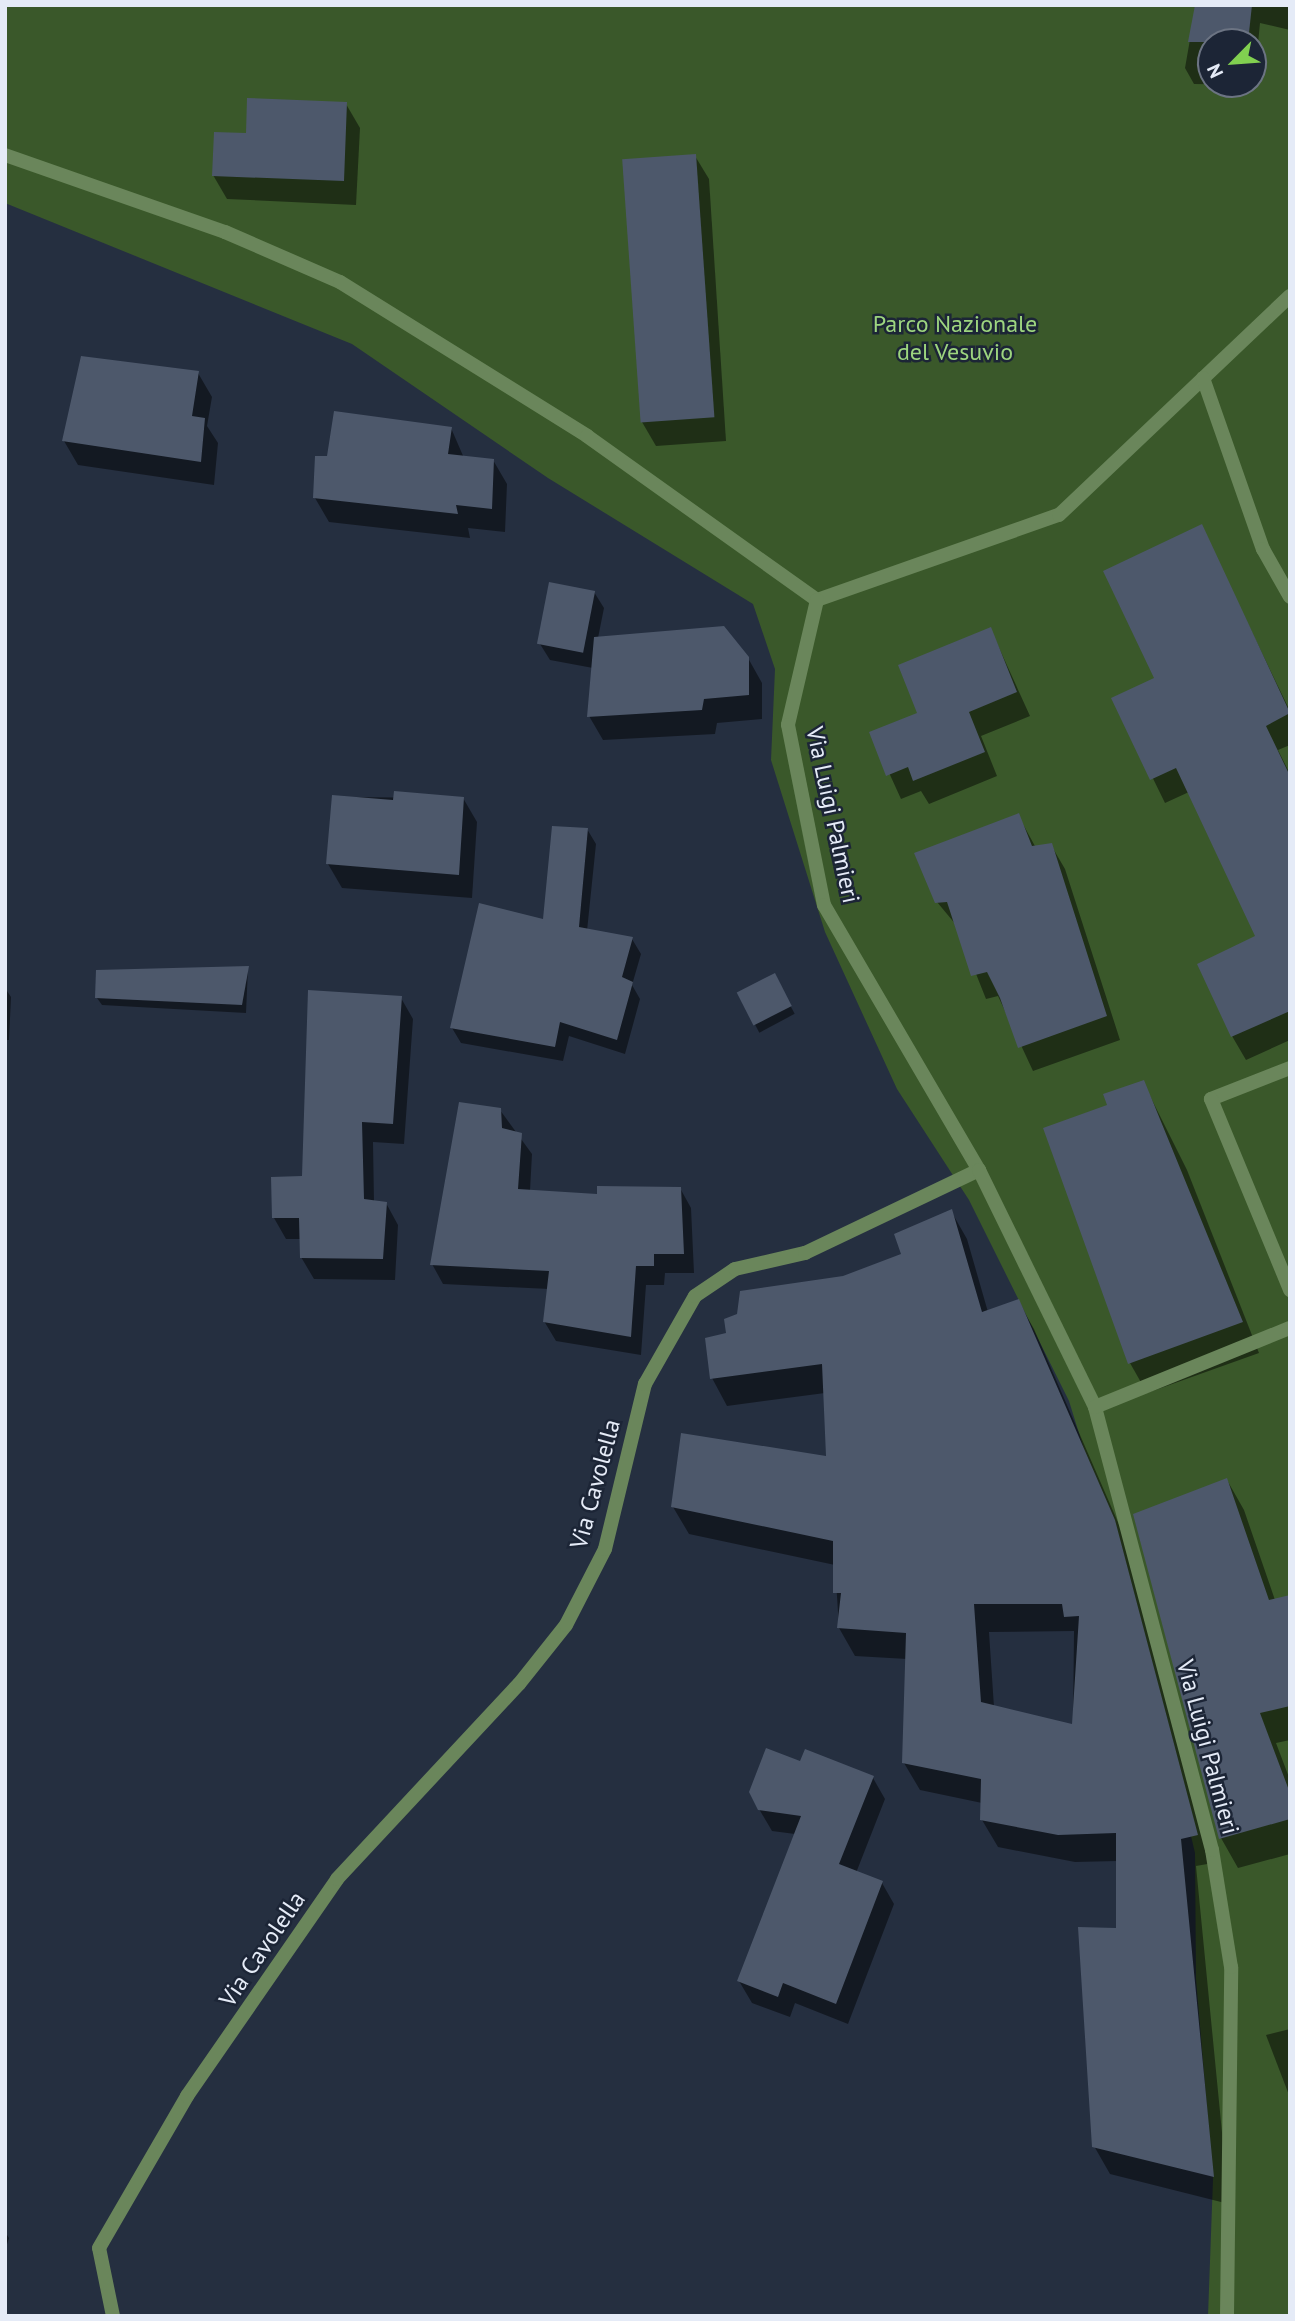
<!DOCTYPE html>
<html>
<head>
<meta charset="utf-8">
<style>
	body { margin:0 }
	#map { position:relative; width:1295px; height:2321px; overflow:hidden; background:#252f40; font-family:"PT Sans",sans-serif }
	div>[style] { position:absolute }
	.green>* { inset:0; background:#3a582a }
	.shadow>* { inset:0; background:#0007; transform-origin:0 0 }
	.building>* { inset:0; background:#4d586b; transform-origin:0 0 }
	.minor>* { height:14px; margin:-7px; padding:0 7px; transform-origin:7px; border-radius:7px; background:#6a865b }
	span { translate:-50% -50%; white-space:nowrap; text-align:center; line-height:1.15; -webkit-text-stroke:5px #1c2536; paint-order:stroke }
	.park-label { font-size:24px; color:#9dd57f }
	.street-label { font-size:24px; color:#e5ebf7 }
	.frame { position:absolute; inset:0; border:7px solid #e5ebf7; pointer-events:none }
	.north { position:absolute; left:1197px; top:28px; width:70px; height:70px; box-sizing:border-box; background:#1c2536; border:2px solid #6c7483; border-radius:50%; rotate:245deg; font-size:19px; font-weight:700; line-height:28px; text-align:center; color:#e5ebf7 }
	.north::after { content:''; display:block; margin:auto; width:24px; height:32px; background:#81d050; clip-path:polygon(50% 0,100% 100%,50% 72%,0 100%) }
</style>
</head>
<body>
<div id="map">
	<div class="green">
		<div style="clip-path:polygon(evenodd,5px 5px,1290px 5px,1290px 2316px,1208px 2316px,1213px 2179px,1196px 1979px,1195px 1853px,1151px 1666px,1069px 1401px,969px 1200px,897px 1089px,825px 932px,771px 760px,775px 669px,753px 604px,548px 478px,352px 344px,5px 203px,5px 5px,1211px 42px,1253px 42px,1253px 84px,1211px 84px,1211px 42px)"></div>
	</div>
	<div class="shadow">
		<div style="clip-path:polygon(evenodd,1196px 5px,1290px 5px,1290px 30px,1260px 23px,1254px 85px,1194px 84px,1185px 68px,1196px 5px,1211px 42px,1253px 42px,1253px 84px,1211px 84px,1211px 42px)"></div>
		<div style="clip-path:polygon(346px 104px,360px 128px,356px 205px,227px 199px,213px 175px,248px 135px)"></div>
		<div style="clip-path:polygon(695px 156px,709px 179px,726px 441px,656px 446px,642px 422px)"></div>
		<div style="clip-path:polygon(198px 373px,212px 397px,207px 426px,218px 443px,214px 485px,78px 465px,64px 441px)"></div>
		<div style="clip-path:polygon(451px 428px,464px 458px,493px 460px,507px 484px,505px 532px,468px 528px,470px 538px,329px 522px,315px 498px,329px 458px)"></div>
		<div style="clip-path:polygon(1201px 527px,1290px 711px,1290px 745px,1278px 750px,1290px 774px,1290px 1040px,1246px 1060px,1232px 1036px,1257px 937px,1189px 792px,1165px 803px,1114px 699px,1157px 679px)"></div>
		<div style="clip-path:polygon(594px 592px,604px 608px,598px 638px,748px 658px,762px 683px,762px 719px,717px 723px,715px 734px,603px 740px,589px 716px,593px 668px,550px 660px,540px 644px)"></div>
		<div style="clip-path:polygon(991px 630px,1030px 716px,981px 736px,997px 776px,929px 804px,921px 791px,901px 799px,871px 733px,919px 714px)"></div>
		<div style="clip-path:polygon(333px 797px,463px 798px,477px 822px,472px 898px,342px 888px,328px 864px)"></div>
		<div style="clip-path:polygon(1018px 815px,1036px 848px,1051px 845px,1065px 869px,1120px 1040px,1033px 1071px,998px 996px,986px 999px,957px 926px,937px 902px)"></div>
		<div style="clip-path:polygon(587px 829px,596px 844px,587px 931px,632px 939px,641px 954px,632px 985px,640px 999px,625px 1054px,569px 1036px,563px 1061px,461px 1043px,452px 1028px,545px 921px)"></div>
		<div style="clip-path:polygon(248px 968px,246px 1013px,102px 1005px,97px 998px)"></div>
		<div style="left:774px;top:975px;width:44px;height:40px;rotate:62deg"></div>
		<div style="clip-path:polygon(5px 988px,11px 997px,9px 1040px,5px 1040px)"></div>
		<div style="clip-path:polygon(401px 998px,413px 1019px,404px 1144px,373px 1142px,374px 1202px,386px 1203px,398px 1225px,395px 1280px,314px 1279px,301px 1257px,301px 1239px,286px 1239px,274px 1218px,303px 1178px)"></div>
		<div style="clip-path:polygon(1143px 1082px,1187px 1170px,1259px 1353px,1147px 1393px,1130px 1363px,1109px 1106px)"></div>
		<div style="clip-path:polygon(500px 1110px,532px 1154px,530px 1191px,598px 1195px,680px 1188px,691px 1208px,694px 1273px,665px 1273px,664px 1285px,646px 1285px,641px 1355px,556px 1341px,544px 1321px,549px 1289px,443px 1284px,432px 1264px)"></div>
		<div style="clip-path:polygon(evenodd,951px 1211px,967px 1239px,988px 1312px,1018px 1301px,1034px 1329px,1130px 1550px,1213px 1863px,1196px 1866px,1229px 2204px,1110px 2174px,1094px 2146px,1118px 1930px,1118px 1861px,1075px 1862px,998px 1847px,982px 1820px,982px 1803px,920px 1790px,904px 1763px,907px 1659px,855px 1656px,839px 1628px,835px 1565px,689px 1534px,673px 1507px,828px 1458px,825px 1393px,727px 1406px,712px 1378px,728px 1334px,904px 1255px,951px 1211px,1074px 1631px,1073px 1726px,994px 1707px,989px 1632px,1074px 1631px)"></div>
		<div style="clip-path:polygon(1227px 1480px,1244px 1510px,1275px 1600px,1290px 1597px,1290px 1740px,1276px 1743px,1290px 1780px,1290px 1854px,1238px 1868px,1221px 1838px)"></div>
		<div style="clip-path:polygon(873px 1778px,885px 1799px,856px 1873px,882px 1883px,894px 1904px,848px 2024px,795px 2003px,790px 2017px,752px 2003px,739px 1981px,795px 1834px,772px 1831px,759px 1809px)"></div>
		<div style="clip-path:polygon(1290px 2029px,1290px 2095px,1289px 2095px,1266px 2035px)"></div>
		<div style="clip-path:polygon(5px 2232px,9px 2238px,5px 2251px)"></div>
	</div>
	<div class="building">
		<div style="clip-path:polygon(1195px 5px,1252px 5px,1248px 42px,1188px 42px)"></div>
		<div style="clip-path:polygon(247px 98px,347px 102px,344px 181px,212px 176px,214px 132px,246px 133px)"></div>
		<div style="left:696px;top:154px;width:264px;height:74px;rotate:86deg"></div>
		<div style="clip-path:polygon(81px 356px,199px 371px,192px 416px,205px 418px,201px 462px,62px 441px)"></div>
		<div style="clip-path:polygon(334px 411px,452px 427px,448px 454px,494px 459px,492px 509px,456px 505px,458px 514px,313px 498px,315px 456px,327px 456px)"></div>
		<div style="clip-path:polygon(1202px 524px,1290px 713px,1266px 726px,1290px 776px,1290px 1011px,1231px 1037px,1197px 964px,1255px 936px,1176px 768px,1150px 780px,1111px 698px,1154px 678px,1103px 571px)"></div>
		<div style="left:549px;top:582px;width:47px;height:63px;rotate:11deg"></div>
		<div style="clip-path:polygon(724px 626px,749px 657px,749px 695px,704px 699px,702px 710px,587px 717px,594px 637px)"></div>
		<div style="clip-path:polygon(991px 627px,1017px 692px,969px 712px,985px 752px,913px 781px,908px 767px,886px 776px,869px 732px,917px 713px,898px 665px)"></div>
		<div style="clip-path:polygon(394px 791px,464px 797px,459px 875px,326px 864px,332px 795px,393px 800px)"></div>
		<div style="clip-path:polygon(1019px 813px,1032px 846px,1052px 843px,1107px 1016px,1018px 1048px,1000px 998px,987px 972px,971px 976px,947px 902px,935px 903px,914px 853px)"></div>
		<div style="clip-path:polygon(552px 826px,588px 828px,579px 927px,633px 937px,622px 977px,633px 982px,617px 1040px,560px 1022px,555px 1047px,450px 1028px,479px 903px,543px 919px)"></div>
		<div style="clip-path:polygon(249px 966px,242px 1005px,95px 998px,96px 970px)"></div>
		<div style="left:775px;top:973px;width:37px;height:43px;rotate:63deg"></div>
		<div style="clip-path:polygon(308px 990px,402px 996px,393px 1124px,362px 1122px,364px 1199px,387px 1202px,383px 1259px,300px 1258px,299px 1218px,272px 1218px,271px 1177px,302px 1176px)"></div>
		<div style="clip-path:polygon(1144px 1080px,1243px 1322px,1128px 1364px,1043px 1128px,1107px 1105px,1103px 1094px)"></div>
		<div style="clip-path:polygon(459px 1102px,501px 1108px,502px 1128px,522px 1133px,518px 1189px,597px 1194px,597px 1186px,681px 1187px,684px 1254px,654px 1254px,654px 1266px,636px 1266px,631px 1337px,543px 1322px,549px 1271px,430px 1265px)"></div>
		<div style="clip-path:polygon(evenodd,952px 1209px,982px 1312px,1019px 1299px,1115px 1520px,1198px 1835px,1181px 1839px,1214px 2177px,1092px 2147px,1078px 1927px,1116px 1928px,1116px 1833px,1058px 1835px,980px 1820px,981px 1779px,902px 1763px,906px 1633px,837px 1628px,841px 1593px,833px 1593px,833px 1541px,671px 1507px,681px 1433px,826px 1456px,822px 1364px,710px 1379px,705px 1338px,726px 1333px,724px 1319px,737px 1314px,740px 1291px,843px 1276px,901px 1254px,894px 1234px,952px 1209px,974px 1604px,1062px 1604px,1064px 1617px,1079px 1616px,1072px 1724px,981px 1702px,974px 1604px)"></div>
		<div style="clip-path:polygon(1227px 1478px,1269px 1600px,1290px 1595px,1290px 1706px,1260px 1713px,1290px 1793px,1290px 1819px,1219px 1839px,1133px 1514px)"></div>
		<div style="clip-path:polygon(766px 1748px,800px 1761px,805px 1749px,874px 1776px,839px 1864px,883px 1881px,836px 2004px,783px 1983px,778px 1997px,737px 1981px,801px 1816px,758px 1810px,749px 1792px)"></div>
	</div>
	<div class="minor">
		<div style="left:5px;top:155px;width:233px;rotate:19.3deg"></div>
		<div style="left:225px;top:232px;width:125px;rotate:23.5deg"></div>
		<div style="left:340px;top:282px;width:291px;rotate:31.9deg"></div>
		<div style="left:587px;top:436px;width:282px;rotate:35.5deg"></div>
		<div style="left:817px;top:600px;width:256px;rotate:-19.4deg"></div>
		<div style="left:1059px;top:515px;width:318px;rotate:-43.5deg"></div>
		<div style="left:1203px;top:378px;width:181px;rotate:70.7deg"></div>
		<div style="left:1263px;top:549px;width:55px;rotate:60.6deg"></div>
		<div style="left:817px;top:600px;width:128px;rotate:103.1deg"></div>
		<div style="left:788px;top:725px;width:184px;rotate:78.7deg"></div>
		<div style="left:824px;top:905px;width:307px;rotate:59.7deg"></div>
		<div style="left:1290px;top:1068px;width:85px;rotate:158.6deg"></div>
		<div style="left:1211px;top:1099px;width:207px;rotate:67.5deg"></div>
		<div style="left:113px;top:2316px;width:69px;rotate:-101.6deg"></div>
		<div style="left:99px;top:2248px;width:176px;rotate:-59.9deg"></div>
		<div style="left:187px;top:2096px;width:264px;rotate:-55.3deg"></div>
		<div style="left:337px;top:1879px;width:267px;rotate:-47deg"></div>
		<div style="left:519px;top:1684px;width:75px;rotate:-51.5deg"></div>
		<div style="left:566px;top:1625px;width:85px;rotate:-62.8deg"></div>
		<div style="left:605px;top:1549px;width:170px;rotate:-76.4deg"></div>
		<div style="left:645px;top:1384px;width:101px;rotate:-60.4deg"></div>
		<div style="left:695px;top:1296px;width:48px;rotate:-34deg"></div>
		<div style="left:735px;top:1269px;width:72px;rotate:-12.9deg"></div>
		<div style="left:805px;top:1253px;width:193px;rotate:-25.5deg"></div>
		<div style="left:979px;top:1170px;width:264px;rotate:63.9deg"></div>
		<div style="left:1227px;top:2316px;width:349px;rotate:-89.3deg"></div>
		<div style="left:1231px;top:1967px;width:119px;rotate:-99.2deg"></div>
		<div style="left:1212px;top:1850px;width:458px;rotate:-104.8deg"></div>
		<div style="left:1095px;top:1407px;width:210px;rotate:-22.1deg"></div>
	</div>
	<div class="park-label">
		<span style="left:955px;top:338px">Parco Nazionale<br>del Vesuvio</span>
	</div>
	<div class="street-label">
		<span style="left:833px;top:815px;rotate:78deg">Via Luigi Palmieri</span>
		<span style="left:595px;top:1484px;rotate:-75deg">Via Cavolella</span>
		<span style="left:1208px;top:1747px;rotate:75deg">Via Luigi Palmieri</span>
		<span style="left:262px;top:1949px;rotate:-56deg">Via Cavolella</span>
	</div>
	<div class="frame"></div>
	<div class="north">N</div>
</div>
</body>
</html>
